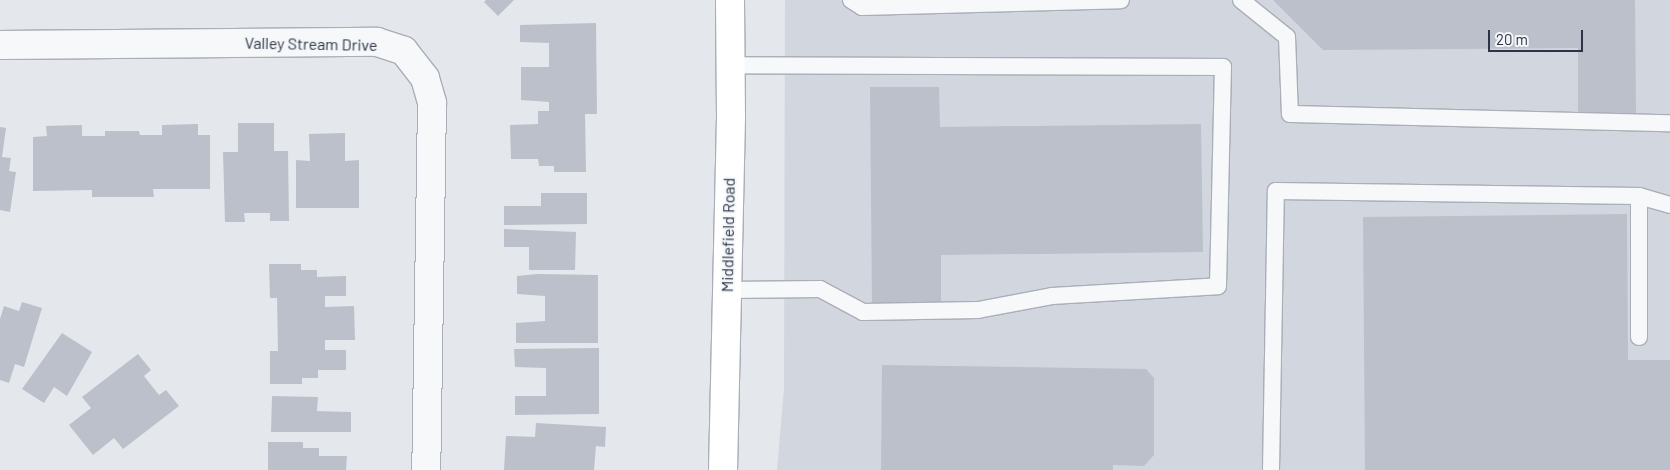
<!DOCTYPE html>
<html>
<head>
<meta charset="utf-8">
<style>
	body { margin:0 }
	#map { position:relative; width:1670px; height:470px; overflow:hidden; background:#e4e7ec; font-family:Barlow,sans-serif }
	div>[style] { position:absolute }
	.built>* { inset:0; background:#d2d6de }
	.building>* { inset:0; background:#bbc0ca }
	.roads { filter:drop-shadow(1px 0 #a9aeb7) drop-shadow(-1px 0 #a9aeb7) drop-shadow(0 1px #a9aeb7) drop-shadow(0 -1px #a9aeb7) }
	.service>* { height:16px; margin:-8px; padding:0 8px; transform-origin:8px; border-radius:8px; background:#f7f8fa }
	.minor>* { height:28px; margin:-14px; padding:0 14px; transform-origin:14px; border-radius:14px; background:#f7f8fa }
	.secondary>* { height:28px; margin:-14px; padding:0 14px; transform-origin:14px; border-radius:14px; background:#fff }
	span { translate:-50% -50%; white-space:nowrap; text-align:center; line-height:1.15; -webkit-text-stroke:4px #f4f6f9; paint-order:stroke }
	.street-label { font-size:16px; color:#2b3445 }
	.scale { position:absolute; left:1488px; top:30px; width:95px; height:22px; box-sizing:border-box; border:2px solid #2b3445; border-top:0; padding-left:6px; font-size:15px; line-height:18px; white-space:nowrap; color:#2b3445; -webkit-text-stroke:4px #f4f6f9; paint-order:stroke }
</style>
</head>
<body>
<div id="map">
	<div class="built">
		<div style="clip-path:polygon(785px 0,1670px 0,1670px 470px,777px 470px,784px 388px)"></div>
	</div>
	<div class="building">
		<div style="clip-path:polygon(486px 0,514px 0,498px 16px,484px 2px)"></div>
		<div style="clip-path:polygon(1273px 0,1635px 0,1636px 113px,1578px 113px,1578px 48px,1323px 50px)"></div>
		<div style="clip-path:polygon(596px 23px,597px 114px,585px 114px,586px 172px,554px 172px,554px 166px,539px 166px,538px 159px,511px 159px,510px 125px,538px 124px,538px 111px,549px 111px,549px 102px,521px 100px,521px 67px,549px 67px,549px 43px,520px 42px,520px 25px)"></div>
		<div style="clip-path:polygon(870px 87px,939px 87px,940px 127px,1201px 124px,1203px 252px,941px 255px,941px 304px,872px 305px)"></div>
		<div style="clip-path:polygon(238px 123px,274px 123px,274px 151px,288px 151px,289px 221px,270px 221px,270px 213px,244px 213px,245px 222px,225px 222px,223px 152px,238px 152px)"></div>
		<div style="clip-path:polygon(198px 124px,198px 135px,210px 135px,210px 189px,153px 189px,154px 197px,92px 197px,92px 190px,33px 191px,33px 137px,47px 136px,46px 126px,82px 125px,82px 136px,105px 136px,105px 131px,139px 131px,140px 135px,162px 135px,162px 125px)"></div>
		<div style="clip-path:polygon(0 127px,6px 128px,2px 157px,11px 158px,9px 171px,16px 172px,10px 212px,0 210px)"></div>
		<div style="clip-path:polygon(345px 133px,345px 161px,359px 160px,359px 208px,296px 208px,296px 160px,310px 161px,309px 134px)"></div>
		<div style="clip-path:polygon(541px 193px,587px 193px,587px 224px,504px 225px,504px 206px,541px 206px)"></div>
		<div style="clip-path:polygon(1627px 214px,1628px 360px,1670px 360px,1670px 470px,1365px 470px,1363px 217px)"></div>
		<div style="clip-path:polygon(504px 229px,576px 232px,575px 270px,529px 270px,529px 247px,504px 247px)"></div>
		<div style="clip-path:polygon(269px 264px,301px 264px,301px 270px,317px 270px,317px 277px,346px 276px,346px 296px,325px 296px,325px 307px,354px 306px,355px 340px,325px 340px,325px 350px,346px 350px,346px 370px,318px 370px,318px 378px,302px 378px,302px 384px,270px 384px,270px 351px,278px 351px,277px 298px,270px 298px)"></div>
		<div style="clip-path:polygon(538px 274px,598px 275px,598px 343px,516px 343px,516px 323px,545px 321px,545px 296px,517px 294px,517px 276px)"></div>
		<div style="clip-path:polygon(22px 302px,42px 308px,24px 367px,15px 364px,9px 383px,0 380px,0 319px,4px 306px,19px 311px)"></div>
		<div style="clip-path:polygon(62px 333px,92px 352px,67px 396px,54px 387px,44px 403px,22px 389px)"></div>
		<div style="clip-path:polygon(599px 348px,599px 414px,515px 415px,515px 396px,546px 396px,546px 368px,515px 367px,514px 349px)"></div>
		<div style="clip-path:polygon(138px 354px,151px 370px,144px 376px,159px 395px,166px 390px,179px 406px,123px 449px,114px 438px,93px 455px,69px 425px,91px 408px,82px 397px)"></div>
		<div style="clip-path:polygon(882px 365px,1146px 369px,1154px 378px,1154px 455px,1144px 466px,1113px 465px,1113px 470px,881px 470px)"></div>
		<div style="clip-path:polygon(272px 396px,318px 397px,317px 411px,351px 412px,351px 432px,271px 432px)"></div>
		<div style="clip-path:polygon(536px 423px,606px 427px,605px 447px,596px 446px,594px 470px,504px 470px,506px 436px,535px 437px)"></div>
		<div style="clip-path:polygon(268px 442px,303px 442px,303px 448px,319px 448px,319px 456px,347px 456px,346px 470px,268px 470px)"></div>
	</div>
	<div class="roads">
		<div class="service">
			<div style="left:851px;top:0;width:13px;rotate:32deg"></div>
			<div style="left:862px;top:7px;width:259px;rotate:-1.5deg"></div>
			<div style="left:1241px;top:0;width:59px;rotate:38.8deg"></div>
			<div style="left:1287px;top:37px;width:77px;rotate:87.8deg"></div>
			<div style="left:1290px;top:114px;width:380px;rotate:1.4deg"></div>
			<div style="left:1639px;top:196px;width:141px;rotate:90deg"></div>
			<div style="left:727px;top:290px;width:93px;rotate:-0.6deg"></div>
			<div style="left:820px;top:289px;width:49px;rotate:28.1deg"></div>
			<div style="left:863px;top:312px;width:115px;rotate:-1deg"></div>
			<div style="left:978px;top:310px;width:75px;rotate:-10.7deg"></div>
			<div style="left:1052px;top:296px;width:166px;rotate:-3.4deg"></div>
			<div style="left:1218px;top:286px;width:219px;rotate:-88.7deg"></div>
			<div style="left:1223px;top:67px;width:492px;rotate:-179.8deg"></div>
			<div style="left:1271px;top:470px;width:279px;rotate:-89deg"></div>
			<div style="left:1276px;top:191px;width:363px;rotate:0.8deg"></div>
			<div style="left:1639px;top:196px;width:32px;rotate:16deg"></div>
		</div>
		<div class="minor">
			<div style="left:0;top:45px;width:377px;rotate:-0.5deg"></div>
			<div style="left:377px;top:42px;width:28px;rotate:18deg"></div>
			<div style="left:404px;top:51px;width:34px;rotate:52deg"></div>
			<div style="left:425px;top:78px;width:26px;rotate:74deg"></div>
			<div style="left:432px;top:103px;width:367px;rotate:90.9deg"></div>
		</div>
		<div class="secondary">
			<div style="left:723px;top:470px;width:354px;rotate:-88.7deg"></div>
			<div style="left:731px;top:116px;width:116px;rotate:-90.5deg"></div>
		</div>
	</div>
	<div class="street-label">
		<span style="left:311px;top:44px;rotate:1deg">Valley Stream Drive</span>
		<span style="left:728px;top:235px;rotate:-89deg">Middlefield Road</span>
	</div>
	<div class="scale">20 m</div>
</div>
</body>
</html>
